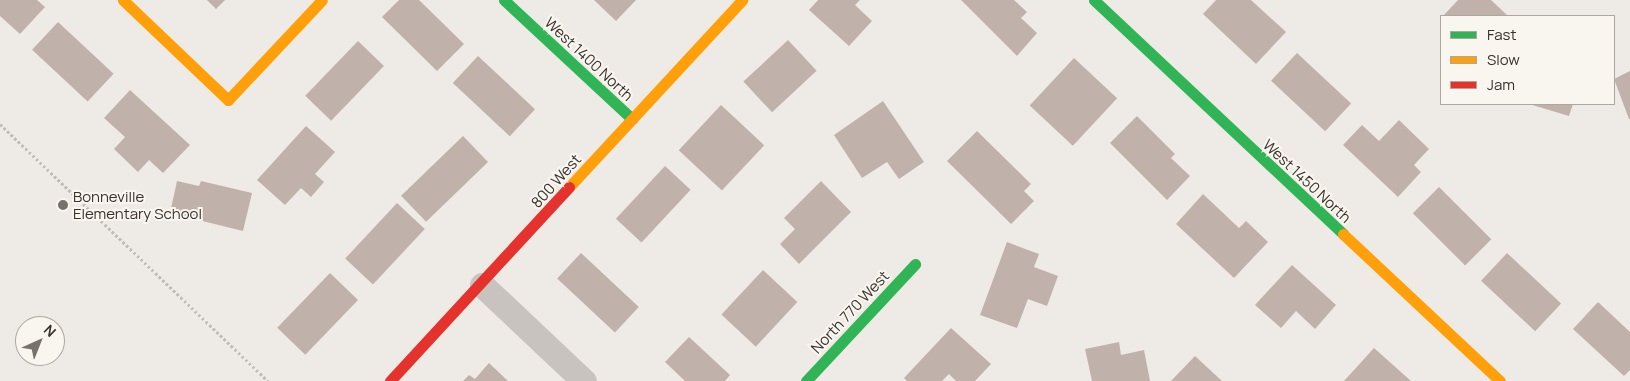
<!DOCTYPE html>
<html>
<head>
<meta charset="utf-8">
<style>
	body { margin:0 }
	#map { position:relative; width:1630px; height:381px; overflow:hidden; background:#eeebe6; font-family:Manrope,sans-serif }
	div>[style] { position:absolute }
	.building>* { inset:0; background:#c0b2aa; transform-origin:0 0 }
	.path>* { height:3px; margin-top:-1.5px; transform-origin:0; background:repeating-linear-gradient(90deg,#c0bcb7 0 2.5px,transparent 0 5px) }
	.street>* { height:25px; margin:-12.5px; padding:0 12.5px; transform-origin:12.5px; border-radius:12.5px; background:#c8c3be }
	.fast>* { height:11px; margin:-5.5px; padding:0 5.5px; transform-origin:5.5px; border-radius:5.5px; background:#30b455 }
	.slow>* { height:11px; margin:-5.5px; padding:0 5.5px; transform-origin:5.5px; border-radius:5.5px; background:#ff9f0a }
	.jam>* { height:11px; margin:-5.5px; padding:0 5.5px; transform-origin:5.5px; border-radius:5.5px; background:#e5322d }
	.dots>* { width:14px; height:14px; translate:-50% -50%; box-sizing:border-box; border:2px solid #f9f5ef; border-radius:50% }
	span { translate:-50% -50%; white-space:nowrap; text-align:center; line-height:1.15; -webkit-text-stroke:4px #f9f5ef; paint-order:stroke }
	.street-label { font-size:15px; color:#39312c }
	.poi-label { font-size:15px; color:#39312c }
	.left { translate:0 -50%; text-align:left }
	.legend { position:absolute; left:1440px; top:15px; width:175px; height:90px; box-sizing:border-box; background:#f9f5ef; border:1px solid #aca7a1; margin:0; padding:6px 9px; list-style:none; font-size:15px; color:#39312c }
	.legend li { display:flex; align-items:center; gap:10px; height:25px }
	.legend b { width:25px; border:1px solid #aca7a1 }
	.north { position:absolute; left:15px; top:316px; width:50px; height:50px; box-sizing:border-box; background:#f9f5ef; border:1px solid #aca7a1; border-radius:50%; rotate:44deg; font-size:14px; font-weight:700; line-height:20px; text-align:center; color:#39312c }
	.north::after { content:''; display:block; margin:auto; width:18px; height:22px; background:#78726d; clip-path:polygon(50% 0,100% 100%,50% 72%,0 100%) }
</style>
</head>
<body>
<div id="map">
	<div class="building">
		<div style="clip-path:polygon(0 0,37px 0,45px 7px,20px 34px,0 16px)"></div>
		<div style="clip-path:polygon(207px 0,225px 0,216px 9px)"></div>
		<div style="clip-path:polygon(399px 0,419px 0,464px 44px,437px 71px,382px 17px)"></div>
		<div style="clip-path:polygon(594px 0,636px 0,616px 21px)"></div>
		<div style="clip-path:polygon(818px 0,860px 0,855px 5px,872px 21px,849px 46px,809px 10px)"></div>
		<div style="clip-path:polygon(961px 0,1014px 0,1027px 12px,1021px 18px,1037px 33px,1017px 56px)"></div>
		<div style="clip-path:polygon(1216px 0,1251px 0,1286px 32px,1256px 64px,1203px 14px)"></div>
		<div style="clip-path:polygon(1458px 0,1491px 0,1508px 16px,1443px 16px)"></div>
		<div style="left:58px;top:22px;width:76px;height:38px;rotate:43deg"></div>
		<div style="left:788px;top:40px;width:42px;height:61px;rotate:47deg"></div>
		<div style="left:358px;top:41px;width:36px;height:76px;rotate:44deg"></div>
		<div style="left:1297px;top:53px;width:74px;height:38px;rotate:43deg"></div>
		<div style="left:478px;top:56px;width:78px;height:37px;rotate:43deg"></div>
		<div style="left:1074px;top:58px;width:59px;height:65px;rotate:43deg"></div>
		<div style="clip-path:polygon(1630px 71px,1630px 119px,1629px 119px,1614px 79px)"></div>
		<div style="clip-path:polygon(130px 90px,190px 145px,163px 173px,149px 160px,138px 172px,114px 149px,125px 137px,104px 118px)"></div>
		<div style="clip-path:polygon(883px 101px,924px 162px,899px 179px,887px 162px,862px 178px,834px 135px)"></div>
		<div style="clip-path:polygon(1529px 104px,1573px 104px,1569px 116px)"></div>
		<div style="left:721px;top:105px;width:59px;height:62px;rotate:43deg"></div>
		<div style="clip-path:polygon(1137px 116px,1175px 154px,1171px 158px,1190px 176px,1167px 200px,1110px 143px)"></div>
		<div style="clip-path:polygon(1399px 120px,1429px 149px,1414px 165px,1421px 172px,1398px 197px,1343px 145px,1362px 125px,1379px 141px)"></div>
		<div style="clip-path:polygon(306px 126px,335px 152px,315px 174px,324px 182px,311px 197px,301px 188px,285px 205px,257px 180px)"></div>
		<div style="clip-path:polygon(977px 131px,1031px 184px,1024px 191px,1034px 201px,1011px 224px,947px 161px)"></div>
		<div style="left:463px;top:136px;width:36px;height:86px;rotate:46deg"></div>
		<div style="left:665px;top:166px;width:35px;height:72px;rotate:43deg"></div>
		<div style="clip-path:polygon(177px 181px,199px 186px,201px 181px,252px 193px,243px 231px,170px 213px)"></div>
		<div style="clip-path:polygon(821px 181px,851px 212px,799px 264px,780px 244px,795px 229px,784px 218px)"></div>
		<div style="left:1439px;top:187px;width:74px;height:37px;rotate:45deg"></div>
		<div style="clip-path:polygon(1203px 194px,1239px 228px,1246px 221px,1268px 242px,1234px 278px,1176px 224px)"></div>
		<div style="left:397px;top:203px;width:38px;height:76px;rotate:43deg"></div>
		<div style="clip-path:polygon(1007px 242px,1039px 254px,1034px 267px,1058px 276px,1047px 306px,1028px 299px,1017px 328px,980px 315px)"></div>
		<div style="left:581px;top:253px;width:79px;height:35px;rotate:43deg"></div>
		<div style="left:1507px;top:253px;width:74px;height:38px;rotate:43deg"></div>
		<div style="clip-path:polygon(1292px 265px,1336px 305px,1315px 329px,1296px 311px,1281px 328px,1255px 305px)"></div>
		<div style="left:763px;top:270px;width:47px;height:61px;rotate:43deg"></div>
		<div style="left:330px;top:273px;width:39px;height:76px;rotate:44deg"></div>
		<div style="clip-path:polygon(1598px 302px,1630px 332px,1630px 370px,1624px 376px,1573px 329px)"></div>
		<div style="clip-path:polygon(951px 328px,991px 364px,975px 381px,956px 381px,949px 374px,942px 381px,907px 381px,904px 378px)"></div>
		<div style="clip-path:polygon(689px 337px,730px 375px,725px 381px,685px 381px,665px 362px)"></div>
		<div style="clip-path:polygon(1119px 342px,1121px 355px,1144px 350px,1150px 381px,1092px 381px,1085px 349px)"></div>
		<div style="clip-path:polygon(1374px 348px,1411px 381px,1344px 381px)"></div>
		<div style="clip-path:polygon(1195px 356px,1222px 381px,1171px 381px)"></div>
		<div style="clip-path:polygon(489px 363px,508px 381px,463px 381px,469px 375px,475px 379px)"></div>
	</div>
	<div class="path">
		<div style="left:0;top:124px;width:371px;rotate:43.8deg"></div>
	</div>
	<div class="street">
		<div style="left:482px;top:285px;width:140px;rotate:43.3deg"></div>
	</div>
	<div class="fast">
		<div style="left:504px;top:0;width:175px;rotate:42.9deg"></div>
		<div style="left:1094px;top:0;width:342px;rotate:43.2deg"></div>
		<div style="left:806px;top:381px;width:160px;rotate:-47deg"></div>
	</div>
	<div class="slow">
		<div style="left:123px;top:0;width:145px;rotate:43.6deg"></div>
		<div style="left:228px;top:100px;width:137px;rotate:-46.8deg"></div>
		<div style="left:569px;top:187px;width:255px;rotate:-47.2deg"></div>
		<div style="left:1343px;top:234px;width:215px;rotate:43.1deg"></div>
	</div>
	<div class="jam">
		<div style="left:390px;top:381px;width:264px;rotate:-47.3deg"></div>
	</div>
	<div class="dots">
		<div style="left:63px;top:205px;background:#78726d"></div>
	</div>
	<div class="street-label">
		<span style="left:589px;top:59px;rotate:43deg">West 1400 North</span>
		<span style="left:556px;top:181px;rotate:-48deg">800 West</span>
		<span style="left:1307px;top:181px;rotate:43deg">West 1450 North</span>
		<span style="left:850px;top:312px;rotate:-47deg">North 770 West</span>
	</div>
	<div class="poi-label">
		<span class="left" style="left:73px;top:205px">Bonneville<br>Elementary School</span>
	</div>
	<ul class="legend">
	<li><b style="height:6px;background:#30b455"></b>Fast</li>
	<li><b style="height:6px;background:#ff9f0a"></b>Slow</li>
	<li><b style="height:6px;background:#e5322d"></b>Jam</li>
	</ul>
	<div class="north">N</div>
</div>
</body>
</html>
